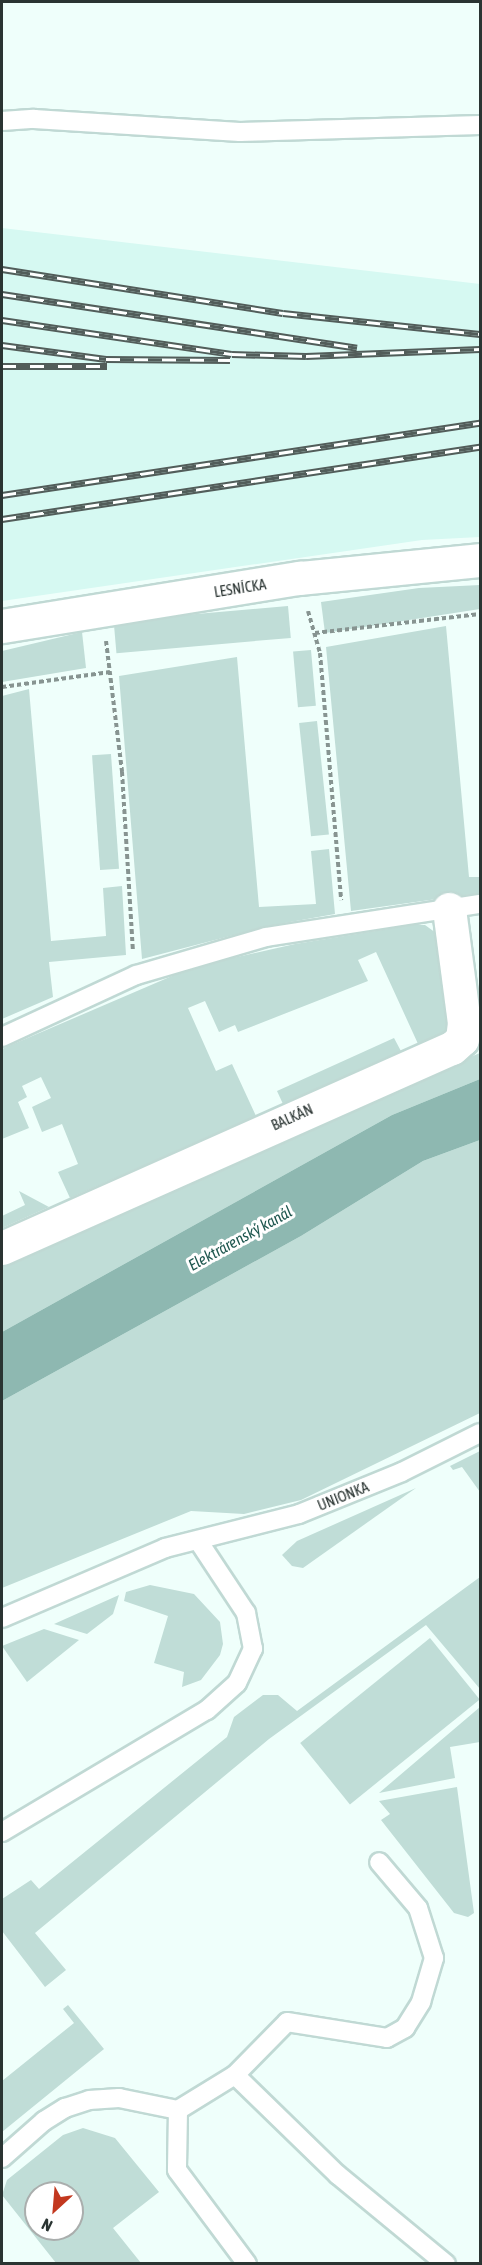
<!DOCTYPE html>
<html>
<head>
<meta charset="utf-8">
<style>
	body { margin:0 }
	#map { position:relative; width:482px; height:2265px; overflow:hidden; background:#effffb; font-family:"Asap Condensed",sans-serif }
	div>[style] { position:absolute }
	.built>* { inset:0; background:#d6f9f2 }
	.green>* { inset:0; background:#c0ddd7; transform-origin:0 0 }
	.water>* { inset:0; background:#8eb8b1 }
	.path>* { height:4px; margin-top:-2px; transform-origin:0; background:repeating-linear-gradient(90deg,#879491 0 4.5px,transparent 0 7.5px) }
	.roads { filter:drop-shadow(2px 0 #c0d9d4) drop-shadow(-2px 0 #c0d9d4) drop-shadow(0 2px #c0d9d4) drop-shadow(0 -2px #c0d9d4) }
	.service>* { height:18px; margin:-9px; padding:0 9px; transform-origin:9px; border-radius:9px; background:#fff }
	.minor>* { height:33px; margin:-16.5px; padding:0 16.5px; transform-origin:16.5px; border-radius:16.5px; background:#fff }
	.rail>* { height:7px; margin-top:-3.5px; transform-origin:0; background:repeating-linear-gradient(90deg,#fff 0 14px,#525d5a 0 28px); box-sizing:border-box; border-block:2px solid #525d5a }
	span { translate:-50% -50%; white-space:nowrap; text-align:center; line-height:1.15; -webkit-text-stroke:6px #fff; paint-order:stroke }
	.street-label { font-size:15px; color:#2a3432 }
	.water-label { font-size:16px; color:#1d564e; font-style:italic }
	.frame { position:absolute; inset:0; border:3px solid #2a3432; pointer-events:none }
	.north { position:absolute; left:24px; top:2181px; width:60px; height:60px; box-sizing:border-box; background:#fff; border:2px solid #aaaead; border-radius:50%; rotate:206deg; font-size:16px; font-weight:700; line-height:24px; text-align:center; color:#2a3432 }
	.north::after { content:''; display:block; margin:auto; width:21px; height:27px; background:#c3381f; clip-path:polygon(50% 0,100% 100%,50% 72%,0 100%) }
</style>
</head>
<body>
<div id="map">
	<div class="built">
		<div style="clip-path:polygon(2px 228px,480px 284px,480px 537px,422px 540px,2px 601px)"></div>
	</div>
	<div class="green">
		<div style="clip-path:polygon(480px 585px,480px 609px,325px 633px,321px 602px,419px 588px)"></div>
		<div style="left:288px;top:606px;width:32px;height:175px;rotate:85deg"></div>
		<div style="clip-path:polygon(446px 626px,469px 877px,480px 877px,480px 893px,351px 911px,326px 647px)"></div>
		<div style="clip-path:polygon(82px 632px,86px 668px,2px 682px,2px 651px)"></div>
		<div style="left:311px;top:650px;width:56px;height:18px;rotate:85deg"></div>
		<div style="clip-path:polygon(237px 657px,259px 907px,316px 904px,311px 851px,329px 849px,335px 914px,268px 926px,142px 959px,119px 676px)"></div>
		<div style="clip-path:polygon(29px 689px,51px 941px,106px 936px,103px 888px,122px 886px,126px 955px,49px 962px,53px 997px,2px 1019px,2px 696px)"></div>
		<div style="left:317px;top:721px;width:114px;height:18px;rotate:84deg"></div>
		<div style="left:111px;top:754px;width:115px;height:19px;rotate:86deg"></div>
		<div style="clip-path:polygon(413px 925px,425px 925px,436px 933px,453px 1031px,419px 1046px,376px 952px,358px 960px,368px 981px,238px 1032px,235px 1025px,219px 1032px,205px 1001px,188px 1008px,216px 1071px,232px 1064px,256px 1116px,70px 1198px,58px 1172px,78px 1164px,62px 1124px,42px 1132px,32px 1107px,51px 1098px,41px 1077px,22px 1086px,27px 1097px,18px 1102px,29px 1128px,2px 1139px,2px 1049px,193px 967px,295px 944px)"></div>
		<div style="clip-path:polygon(394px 1038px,402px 1053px,283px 1104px,277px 1091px)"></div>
		<div style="clip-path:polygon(480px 1053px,480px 1079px,392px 1115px,2px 1332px,2px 1262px,314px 1121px)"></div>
		<div style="clip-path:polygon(480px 1140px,480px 1413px,301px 1500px,244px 1514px,191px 1511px,2px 1588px,2px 1401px,301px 1236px,423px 1161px)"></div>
		<div style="clip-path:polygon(19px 1191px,49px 1207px,2px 1228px,2px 1216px,25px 1205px)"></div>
		<div style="clip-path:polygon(480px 1451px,480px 1492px,462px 1467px,453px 1470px,450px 1466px)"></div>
		<div style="clip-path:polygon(416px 1488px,303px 1568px,292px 1566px,282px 1555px,297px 1541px)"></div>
		<div style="clip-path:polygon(480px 1577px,480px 1689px,426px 1625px,269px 1739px,35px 1933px,66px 1970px,45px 1987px,2px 1931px,2px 1899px,31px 1880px,39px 1889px,227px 1737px,234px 1717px,263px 1695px,278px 1695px,297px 1711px)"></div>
		<div style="clip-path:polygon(150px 1585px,194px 1594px,220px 1622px,223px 1644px,220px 1655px,201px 1680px,182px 1687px,184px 1672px,154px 1663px,168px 1616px,124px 1601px,126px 1592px)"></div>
		<div style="clip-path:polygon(119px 1595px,113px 1614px,87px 1634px,54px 1624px)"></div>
		<div style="clip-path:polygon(44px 1629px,79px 1640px,27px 1682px,2px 1646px)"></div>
		<div style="left:430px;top:1638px;width:79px;height:167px;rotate:51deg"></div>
		<div style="clip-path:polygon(480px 1707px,480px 1742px,450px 1747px,455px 1778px,379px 1793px)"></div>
		<div style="clip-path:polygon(457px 1787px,474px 1913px,468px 1917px,454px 1913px,381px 1820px,390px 1814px,379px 1801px)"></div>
		<div style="clip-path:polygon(68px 2005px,104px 2049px,2px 2132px,2px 2081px,74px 2023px,63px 2009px)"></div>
		<div style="clip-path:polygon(evenodd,83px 2128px,115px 2138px,159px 2192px,113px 2228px,141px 2263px,56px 2263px,2px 2195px,7px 2180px,63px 2135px,83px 2128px,36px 2193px,72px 2193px,72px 2229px,36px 2229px,36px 2193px)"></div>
	</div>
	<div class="water">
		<div style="clip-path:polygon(480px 1079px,480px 1140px,423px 1161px,301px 1236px,2px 1401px,2px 1332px,392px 1115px)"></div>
	</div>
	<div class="path">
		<div style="left:308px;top:611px;width:44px;rotate:74.1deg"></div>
		<div style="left:320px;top:653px;width:248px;rotate:85.1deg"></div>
		<div style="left:315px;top:633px;width:166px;rotate:-6.6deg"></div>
		<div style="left:106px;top:641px;width:132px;rotate:83deg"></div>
		<div style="left:122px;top:772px;width:179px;rotate:86.5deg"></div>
		<div style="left:2px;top:687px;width:109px;rotate:-7.9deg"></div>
	</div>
	<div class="roads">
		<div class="service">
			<div style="left:2px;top:121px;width:32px;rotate:-4deg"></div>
			<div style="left:34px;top:119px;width:206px;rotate:3.6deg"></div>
			<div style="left:240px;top:132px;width:240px;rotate:-1.7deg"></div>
			<div style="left:2px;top:1037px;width:148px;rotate:-24.8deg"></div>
			<div style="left:136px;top:975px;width:135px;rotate:-16.3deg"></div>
			<div style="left:266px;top:937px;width:217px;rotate:-8.8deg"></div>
			<div style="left:2px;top:1618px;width:177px;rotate:-23.2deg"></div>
			<div style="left:165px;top:1548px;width:138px;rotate:-14.2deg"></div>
			<div style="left:299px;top:1514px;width:111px;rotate:-22.2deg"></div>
			<div style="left:402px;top:1472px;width:87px;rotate:-26.6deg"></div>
			<div style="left:2px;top:1832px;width:239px;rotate:-30.8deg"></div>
			<div style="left:207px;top:1710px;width:40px;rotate:-42deg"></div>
			<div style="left:237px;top:1683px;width:38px;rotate:-65deg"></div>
			<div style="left:253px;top:1649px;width:37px;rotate:-101deg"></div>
			<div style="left:246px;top:1613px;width:85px;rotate:-123.5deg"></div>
			<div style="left:235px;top:2075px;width:74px;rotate:-45.5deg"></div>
			<div style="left:287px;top:2022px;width:101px;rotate:9.1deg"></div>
			<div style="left:387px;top:2038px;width:21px;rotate:-29deg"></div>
			<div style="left:405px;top:2028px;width:31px;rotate:-58deg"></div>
			<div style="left:421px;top:2002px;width:46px;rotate:-73.5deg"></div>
			<div style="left:434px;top:1958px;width:52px;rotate:-107.7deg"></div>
			<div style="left:418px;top:1908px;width:60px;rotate:-130.3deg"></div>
			<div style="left:178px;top:2110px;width:60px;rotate:91deg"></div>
			<div style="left:177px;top:2170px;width:117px;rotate:53.3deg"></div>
			<div style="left:2px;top:2158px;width:56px;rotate:-41.4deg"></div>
			<div style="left:44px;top:2121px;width:25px;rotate:-32deg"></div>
			<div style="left:65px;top:2108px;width:25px;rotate:-18deg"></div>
			<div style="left:89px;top:2100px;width:30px;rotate:-4deg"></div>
			<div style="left:119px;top:2098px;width:60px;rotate:11.5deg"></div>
			<div style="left:178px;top:2110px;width:67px;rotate:-31.6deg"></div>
			<div style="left:235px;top:2075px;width:144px;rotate:44.2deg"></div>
			<div style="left:338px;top:2175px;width:140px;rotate:39.5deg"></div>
		</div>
		<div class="minor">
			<div style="left:2px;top:626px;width:302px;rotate:-9.2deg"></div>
			<div style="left:300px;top:578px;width:181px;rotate:-5.7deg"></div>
			<div style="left:2px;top:1248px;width:492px;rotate:-24deg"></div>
			<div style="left:452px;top:1048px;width:13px;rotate:-42deg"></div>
			<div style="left:462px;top:1039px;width:16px;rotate:-83deg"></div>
			<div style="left:464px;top:1023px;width:115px;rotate:-97.5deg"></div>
		</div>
	</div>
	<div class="rail">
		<div style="left:2px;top:269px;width:284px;rotate:8.9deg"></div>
		<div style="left:283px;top:313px;width:198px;rotate:6.1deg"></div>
		<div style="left:2px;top:294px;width:359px;rotate:8.6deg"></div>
		<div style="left:2px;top:320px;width:232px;rotate:8.4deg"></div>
		<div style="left:232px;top:354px;width:74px;rotate:1.5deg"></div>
		<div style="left:306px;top:356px;width:174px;rotate:-2.3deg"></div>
		<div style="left:2px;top:345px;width:105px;rotate:7.7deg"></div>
		<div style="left:106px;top:359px;width:124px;rotate:0.5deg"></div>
		<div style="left:2px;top:366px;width:105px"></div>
		<div style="left:2px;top:495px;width:483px;rotate:-8.6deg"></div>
		<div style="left:2px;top:519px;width:483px;rotate:-8.6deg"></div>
	</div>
	<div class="street-label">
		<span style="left:240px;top:588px;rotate:-9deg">LESNÍCKA</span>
		<span style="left:292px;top:1117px;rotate:-24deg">BALKÁN</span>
		<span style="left:343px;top:1496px;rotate:-22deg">UNIONKA</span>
	</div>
	<div class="water-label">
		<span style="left:240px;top:1238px;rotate:-29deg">Elektrárenský kanál</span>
	</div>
	<div class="frame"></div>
	<div class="north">N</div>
</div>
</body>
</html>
